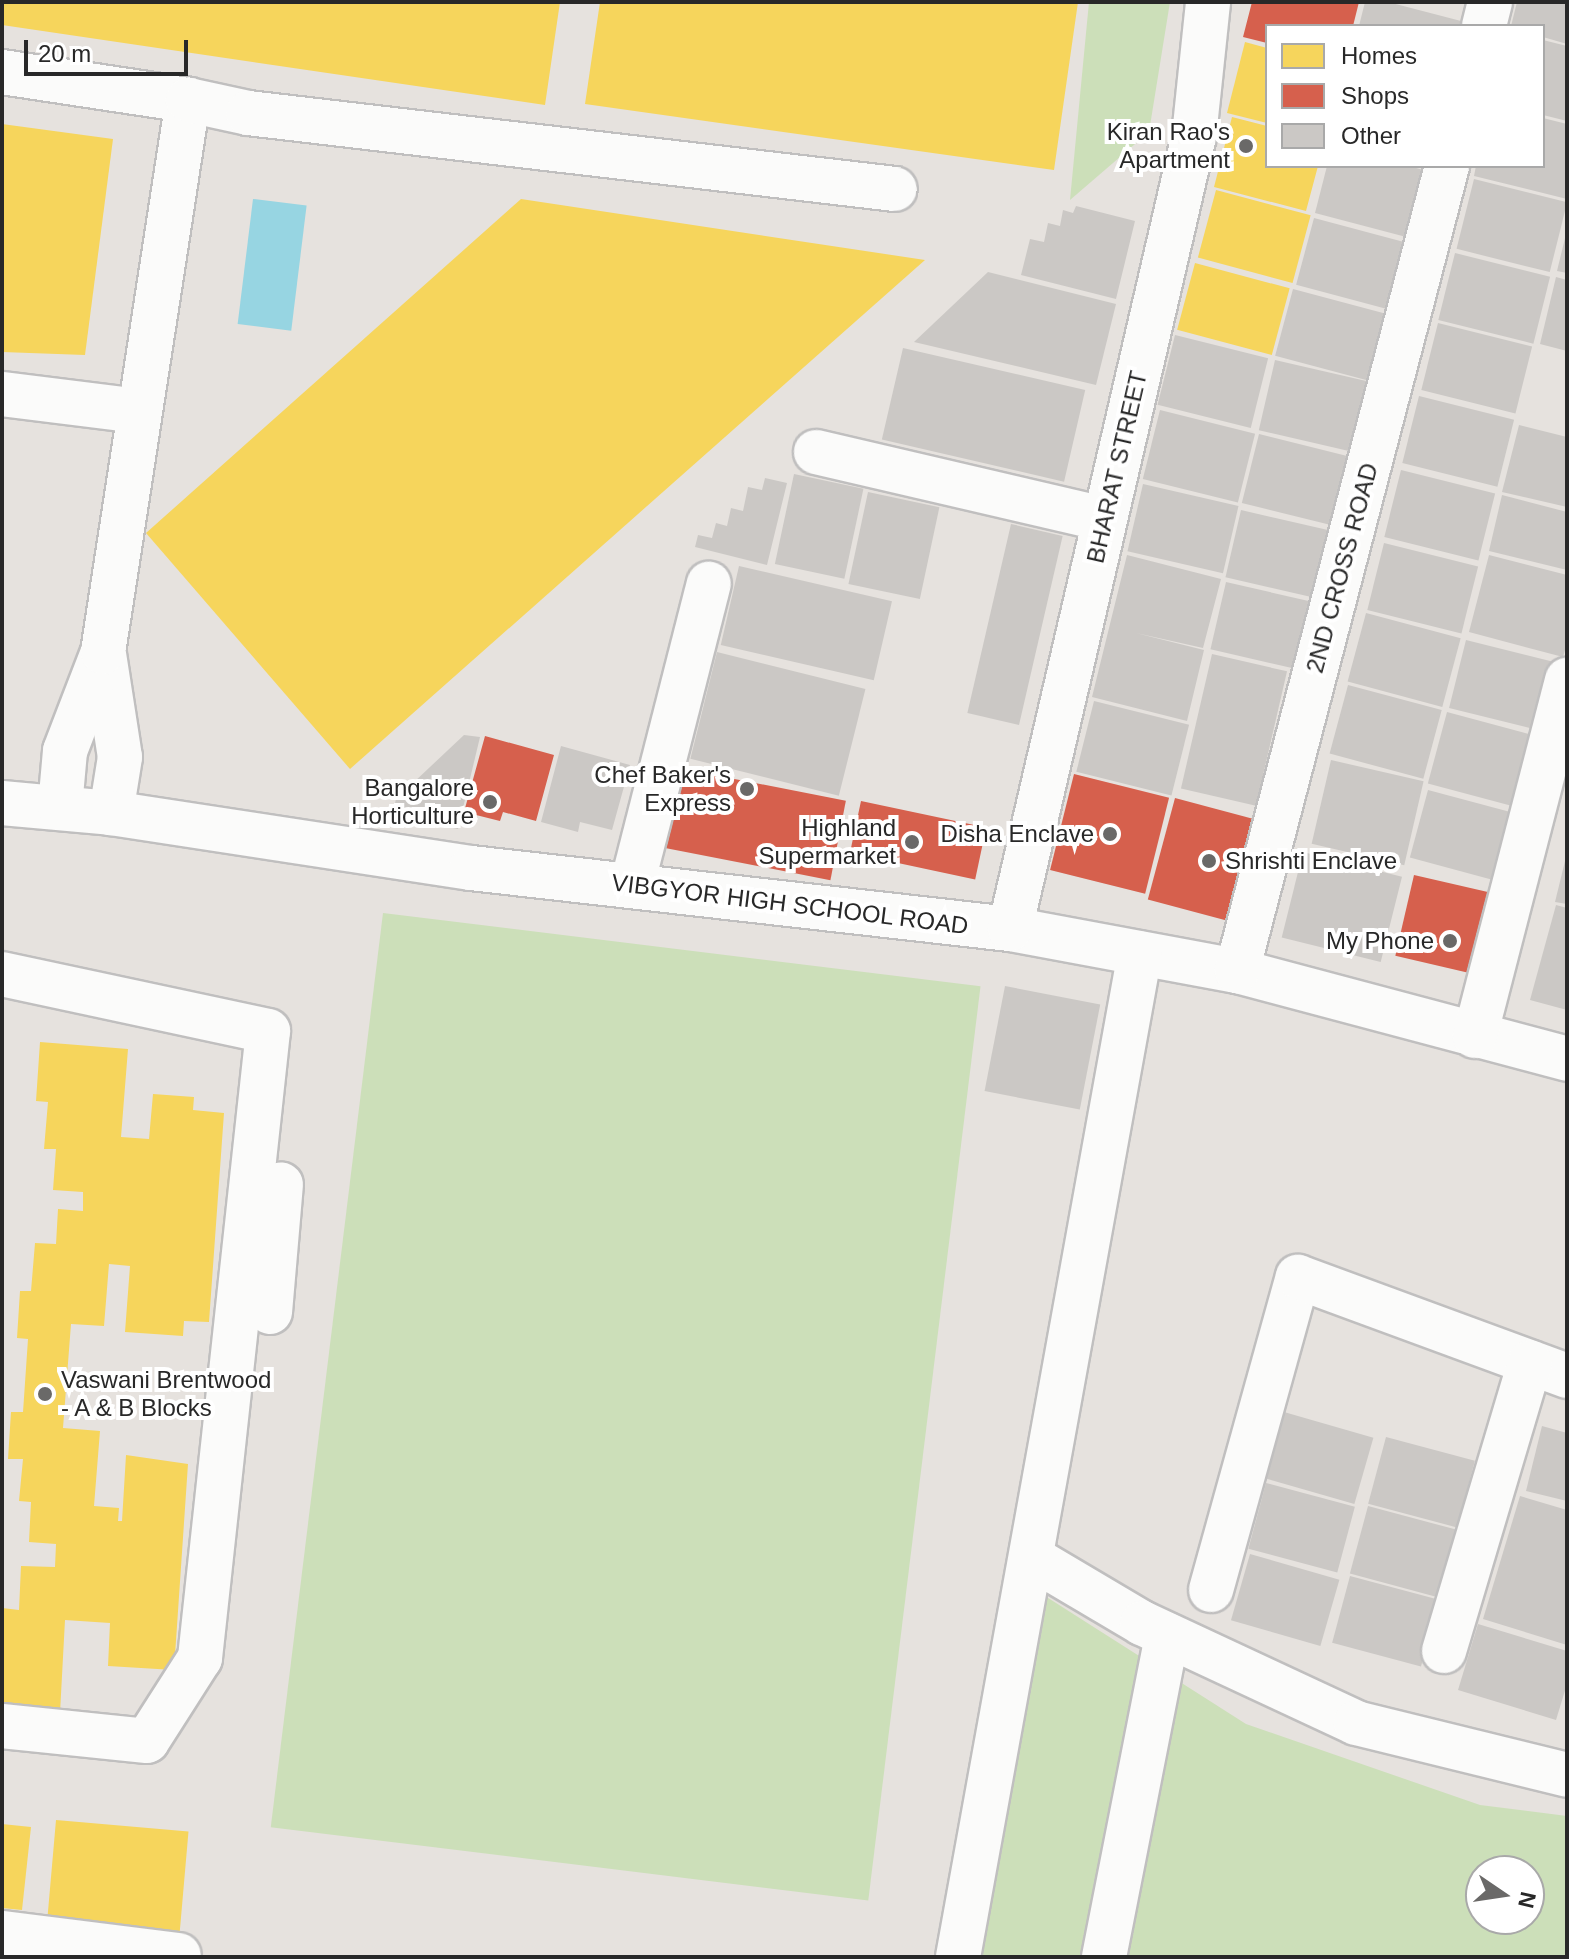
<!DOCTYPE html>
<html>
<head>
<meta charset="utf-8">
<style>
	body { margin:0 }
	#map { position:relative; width:1569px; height:1959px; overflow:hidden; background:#e6e2de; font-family:Arial,sans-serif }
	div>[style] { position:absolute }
	.green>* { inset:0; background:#ccdfb9; transform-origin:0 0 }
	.water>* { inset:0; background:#97d5e2; transform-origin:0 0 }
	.homes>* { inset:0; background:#f6d55c; transform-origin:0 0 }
	.shops>* { inset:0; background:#d6604d; transform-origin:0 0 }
	.building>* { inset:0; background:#cbc8c5; transform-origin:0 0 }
	.roads { filter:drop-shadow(2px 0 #c0bfbf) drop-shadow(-2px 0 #c0bfbf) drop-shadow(0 2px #c0bfbf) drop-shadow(0 -2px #c0bfbf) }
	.minor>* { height:44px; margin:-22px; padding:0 22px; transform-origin:22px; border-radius:22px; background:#fbfbfa }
	.dots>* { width:22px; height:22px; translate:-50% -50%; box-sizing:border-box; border:4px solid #fff; border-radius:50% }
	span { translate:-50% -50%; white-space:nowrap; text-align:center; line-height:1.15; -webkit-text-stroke:8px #fff; paint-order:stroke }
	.poi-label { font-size:24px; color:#282828 }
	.right { translate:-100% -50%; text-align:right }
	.left { translate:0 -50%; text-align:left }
	.street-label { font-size:24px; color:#282828 }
	.frame { position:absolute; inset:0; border:4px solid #282828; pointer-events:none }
	.legend { position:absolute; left:1265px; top:24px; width:280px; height:144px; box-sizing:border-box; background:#fff; border:2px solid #a9a9a9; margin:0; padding:10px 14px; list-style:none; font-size:24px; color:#282828 }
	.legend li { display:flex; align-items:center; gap:16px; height:40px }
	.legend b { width:40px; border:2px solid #a9a9a9 }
	.north { position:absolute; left:1465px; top:1855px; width:80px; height:80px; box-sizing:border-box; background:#fff; border:2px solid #a9a9a9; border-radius:50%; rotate:103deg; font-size:22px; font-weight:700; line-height:32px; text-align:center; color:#282828 }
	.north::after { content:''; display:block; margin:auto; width:28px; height:36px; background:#6a6968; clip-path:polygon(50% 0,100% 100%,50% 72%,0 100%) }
	.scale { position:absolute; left:24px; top:40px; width:164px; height:36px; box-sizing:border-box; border:4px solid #282828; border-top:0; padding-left:10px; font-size:24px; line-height:28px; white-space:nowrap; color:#282828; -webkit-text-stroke:6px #fff; paint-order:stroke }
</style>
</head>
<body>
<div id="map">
	<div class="green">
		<div style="clip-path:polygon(1089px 2px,1170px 2px,1149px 132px,1070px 200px)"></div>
		<div style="left:383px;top:913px;width:602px;height:921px;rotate:7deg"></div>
		<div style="clip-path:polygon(evenodd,1045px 1596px,1246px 1724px,1480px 1805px,1567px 1816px,1567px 1957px,978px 1957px,1045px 1596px,1481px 1871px,1529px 1871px,1529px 1919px,1481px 1919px,1481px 1871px)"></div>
	</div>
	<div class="water">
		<div style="left:253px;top:199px;width:54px;height:126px;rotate:7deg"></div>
	</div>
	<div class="homes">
		<div style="clip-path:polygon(2px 2px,560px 2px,545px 105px,2px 25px)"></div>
		<div style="clip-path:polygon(600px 2px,1078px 2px,1054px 170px,585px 104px)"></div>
		<div style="clip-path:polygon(1245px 42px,1267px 48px,1267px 123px,1227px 113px)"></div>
		<div style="clip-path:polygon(1232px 117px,1267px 126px,1267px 166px,1318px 166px,1306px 211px,1214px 187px)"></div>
		<div style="clip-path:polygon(2px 124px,113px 139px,85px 355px,2px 352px)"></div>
		<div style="left:1216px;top:190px;width:98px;height:70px;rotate:15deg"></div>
		<div style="clip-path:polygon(521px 199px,925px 260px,350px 769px,146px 533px)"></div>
		<div style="left:1195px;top:263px;width:98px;height:69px;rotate:15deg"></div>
		<div style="clip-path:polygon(40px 1042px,128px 1049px,121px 1137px,149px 1139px,153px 1094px,194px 1097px,193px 1110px,224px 1113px,209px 1322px,184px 1321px,183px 1336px,125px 1332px,130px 1266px,109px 1264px,104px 1326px,71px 1324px,63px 1428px,100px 1431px,94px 1506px,119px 1508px,118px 1521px,122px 1521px,126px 1455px,188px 1464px,174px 1670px,108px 1666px,110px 1623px,65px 1620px,60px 1713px,2px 1709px,2px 1608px,19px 1610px,21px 1566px,55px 1567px,56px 1544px,29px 1542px,31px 1502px,19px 1501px,23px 1459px,8px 1459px,11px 1412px,23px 1412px,28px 1339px,17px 1338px,20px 1291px,31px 1291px,35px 1243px,56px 1244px,58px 1209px,83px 1211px,83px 1192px,53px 1190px,56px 1149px,44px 1149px,48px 1102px,36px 1101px)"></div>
		<div style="left:56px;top:1820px;width:133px;height:109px;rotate:5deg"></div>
		<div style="clip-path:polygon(2px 1824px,31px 1827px,22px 1910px,2px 1908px)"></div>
	</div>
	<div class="shops">
		<div style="clip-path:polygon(1252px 2px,1359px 2px,1353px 26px,1267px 26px,1267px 43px,1243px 37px)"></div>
		<div style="clip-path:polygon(485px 736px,554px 755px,536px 821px,503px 812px,500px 821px,464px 812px)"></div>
		<div style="left:678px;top:768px;width:171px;height:81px;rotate:11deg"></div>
		<div style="left:1074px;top:774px;width:98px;height:99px;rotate:14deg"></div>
		<div style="left:1175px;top:798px;width:95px;height:105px;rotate:15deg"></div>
		<div style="left:861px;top:801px;width:128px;height:53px;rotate:12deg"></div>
		<div style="left:1414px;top:875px;width:88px;height:83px;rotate:13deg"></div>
	</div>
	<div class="building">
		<div style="clip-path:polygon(1365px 2px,1388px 2px,1461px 21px,1460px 26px,1359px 26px)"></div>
		<div style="clip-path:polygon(1517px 2px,1567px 2px,1567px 44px,1543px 37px,1543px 26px,1511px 26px)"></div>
		<div style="clip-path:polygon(1543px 40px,1567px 46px,1567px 121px,1543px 115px)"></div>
		<div style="clip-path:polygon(1543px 118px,1567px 124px,1567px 199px,1474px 176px,1476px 166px,1543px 166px)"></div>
		<div style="clip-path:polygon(1327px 166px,1409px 166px,1427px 171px,1410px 238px,1315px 213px)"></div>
		<div style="left:1474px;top:179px;width:96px;height:72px;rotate:14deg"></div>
		<div style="clip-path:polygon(1076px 206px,1135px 221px,1116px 299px,1021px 275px,1030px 239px,1044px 242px,1048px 223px,1060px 226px,1063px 210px,1073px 213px)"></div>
		<div style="left:1314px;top:218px;width:97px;height:69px;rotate:15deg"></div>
		<div style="clip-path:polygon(1566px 234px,1567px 234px,1567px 273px,1557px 271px)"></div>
		<div style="left:1455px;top:253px;width:98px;height:69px;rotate:14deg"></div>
		<div style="clip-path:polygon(988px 272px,1116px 304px,1096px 385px,914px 342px)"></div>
		<div style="clip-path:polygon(1556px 277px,1567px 280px,1567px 351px,1540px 344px)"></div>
		<div style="left:1293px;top:289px;width:98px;height:69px;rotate:15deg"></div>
		<div style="left:1438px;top:323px;width:97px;height:69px;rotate:14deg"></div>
		<div style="left:1175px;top:335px;width:96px;height:72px;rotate:14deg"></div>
		<div style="left:903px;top:348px;width:187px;height:94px;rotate:13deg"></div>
		<div style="left:1275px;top:360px;width:98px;height:72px;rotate:13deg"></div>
		<div style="left:1419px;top:396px;width:98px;height:69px;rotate:14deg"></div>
		<div style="left:1160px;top:410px;width:98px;height:71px;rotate:14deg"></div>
		<div style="clip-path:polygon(1519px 425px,1567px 437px,1567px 507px,1502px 492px)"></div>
		<div style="left:1259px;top:434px;width:97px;height:71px;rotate:14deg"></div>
		<div style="left:1401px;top:470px;width:97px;height:69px;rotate:14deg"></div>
		<div style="left:794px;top:474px;width:71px;height:92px;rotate:12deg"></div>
		<div style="clip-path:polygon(765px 478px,787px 483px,767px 565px,695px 547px,698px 535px,712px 538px,716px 523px,727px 526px,731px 508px,743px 511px,748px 487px,762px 490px)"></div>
		<div style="left:1143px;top:484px;width:98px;height:69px;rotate:13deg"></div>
		<div style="left:868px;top:492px;width:73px;height:94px;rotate:12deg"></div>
		<div style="clip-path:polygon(1502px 495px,1567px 512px,1567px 570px,1489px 551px)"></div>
		<div style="left:1241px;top:510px;width:97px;height:69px;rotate:13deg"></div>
		<div style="left:1011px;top:524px;width:53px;height:194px;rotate:13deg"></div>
		<div style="left:1384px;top:543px;width:97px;height:69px;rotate:14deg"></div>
		<div style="clip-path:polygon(1127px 555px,1221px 579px,1203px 648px,1136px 633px,1204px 650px,1187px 721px,1092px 697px)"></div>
		<div style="clip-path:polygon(1489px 555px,1567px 575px,1567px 643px,1563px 657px,1469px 632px)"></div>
		<div style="left:739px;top:566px;width:157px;height:81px;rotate:13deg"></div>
		<div style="left:1226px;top:582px;width:96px;height:69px;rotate:13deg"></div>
		<div style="left:1366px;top:613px;width:98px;height:71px;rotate:15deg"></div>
		<div style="left:1466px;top:640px;width:98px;height:70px;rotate:14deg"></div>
		<div style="left:717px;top:652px;width:153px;height:110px;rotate:14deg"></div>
		<div style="left:1212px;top:654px;width:77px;height:138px;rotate:13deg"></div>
		<div style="left:1348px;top:685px;width:97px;height:71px;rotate:15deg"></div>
		<div style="left:1094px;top:701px;width:98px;height:73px;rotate:14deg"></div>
		<div style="left:1447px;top:712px;width:98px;height:74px;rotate:15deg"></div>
		<div style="clip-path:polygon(464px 735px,480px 737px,458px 829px,392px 816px,396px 799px)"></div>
		<div style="clip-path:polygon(561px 746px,630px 765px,612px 830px,580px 822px,578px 832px,541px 822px)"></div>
		<div style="left:1331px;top:760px;width:95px;height:86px;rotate:13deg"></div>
		<div style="left:1428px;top:790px;width:91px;height:70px;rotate:15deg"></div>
		<div style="left:1303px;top:852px;width:102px;height:88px;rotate:14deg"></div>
		<div style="clip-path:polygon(1566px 857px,1567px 857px,1567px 904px,1555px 902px)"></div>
		<div style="clip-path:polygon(1556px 905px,1567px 908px,1567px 1010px,1530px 1000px)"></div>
		<div style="left:1005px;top:986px;width:97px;height:107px;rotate:11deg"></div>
		<div style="left:1284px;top:1412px;width:93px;height:69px;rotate:16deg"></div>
		<div style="clip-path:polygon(1542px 1426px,1567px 1433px,1567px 1501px,1526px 1491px)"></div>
		<div style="left:1386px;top:1437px;width:92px;height:69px;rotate:15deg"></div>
		<div style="left:1266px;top:1483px;width:92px;height:68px;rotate:15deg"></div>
		<div style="clip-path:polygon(1520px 1496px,1567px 1510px,1567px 1645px,1483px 1619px)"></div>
		<div style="left:1368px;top:1506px;width:92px;height:70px;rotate:15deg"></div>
		<div style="left:1250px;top:1554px;width:93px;height:69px;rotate:16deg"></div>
		<div style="left:1350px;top:1576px;width:92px;height:69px;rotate:15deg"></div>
		<div style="clip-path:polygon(1478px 1624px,1567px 1651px,1567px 1684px,1556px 1720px,1458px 1690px)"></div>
	</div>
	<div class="roads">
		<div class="minor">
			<div style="left:1484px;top:26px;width:25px;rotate:-76deg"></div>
			<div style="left:2px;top:72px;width:188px;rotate:8.6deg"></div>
			<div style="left:2px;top:394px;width:137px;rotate:7.1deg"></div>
			<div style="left:816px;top:452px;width:296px;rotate:13.1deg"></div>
			<div style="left:104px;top:654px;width:104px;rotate:81.2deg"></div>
			<div style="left:120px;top:757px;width:57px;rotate:99.1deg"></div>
			<div style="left:2px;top:803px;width:109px;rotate:5.2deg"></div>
			<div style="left:111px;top:813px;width:364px;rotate:8.7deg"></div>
			<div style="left:471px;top:868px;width:542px;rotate:6.46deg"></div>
			<div style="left:1010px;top:929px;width:231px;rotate:10.5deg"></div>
			<div style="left:1237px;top:971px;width:342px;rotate:14.9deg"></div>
			<div style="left:60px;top:807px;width:56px;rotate:-84.9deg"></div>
			<div style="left:65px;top:751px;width:106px;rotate:-69deg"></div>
			<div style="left:103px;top:652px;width:559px;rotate:-81.25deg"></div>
			<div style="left:188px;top:100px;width:61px;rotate:12.2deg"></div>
			<div style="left:248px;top:113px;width:651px;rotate:6.7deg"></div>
			<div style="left:632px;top:885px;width:311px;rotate:-75.7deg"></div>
			<div style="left:1010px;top:929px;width:814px;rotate:-76.94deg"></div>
			<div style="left:1194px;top:136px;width:135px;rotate:-84deg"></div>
			<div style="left:1237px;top:971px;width:832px;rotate:-75.38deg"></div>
			<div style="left:2px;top:974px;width:272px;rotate:12.1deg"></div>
			<div style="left:268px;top:1031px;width:631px;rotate:96.19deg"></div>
			<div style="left:200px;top:1658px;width:98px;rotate:122.6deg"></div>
			<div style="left:147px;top:1741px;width:146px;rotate:-174.1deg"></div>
			<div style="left:1475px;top:1036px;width:368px;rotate:-75.5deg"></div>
			<div style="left:270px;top:1312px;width:128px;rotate:-85.1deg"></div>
			<div style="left:1032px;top:1558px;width:128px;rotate:30.6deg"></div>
			<div style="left:1142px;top:1623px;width:236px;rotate:25deg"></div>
			<div style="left:1356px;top:1723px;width:217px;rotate:13.8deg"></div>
			<div style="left:1211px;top:1590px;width:325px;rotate:-74.5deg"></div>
			<div style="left:1298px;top:1277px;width:287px;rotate:20.2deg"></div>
			<div style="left:1444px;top:1651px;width:301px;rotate:-73.4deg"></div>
			<div style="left:2px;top:1933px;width:178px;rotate:7.1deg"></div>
			<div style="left:958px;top:1957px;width:1020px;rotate:-79.73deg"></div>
			<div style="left:1104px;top:1957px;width:328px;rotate:-78.9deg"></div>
		</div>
	</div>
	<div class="dots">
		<div style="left:1246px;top:146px;background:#6a6968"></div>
		<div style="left:747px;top:789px;background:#6a6968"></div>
		<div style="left:490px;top:802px;background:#6a6968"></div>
		<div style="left:1110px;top:834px;background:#6a6968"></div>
		<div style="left:912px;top:842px;background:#6a6968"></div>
		<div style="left:1209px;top:861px;background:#6a6968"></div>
		<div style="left:1450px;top:941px;background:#6a6968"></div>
		<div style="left:45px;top:1394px;background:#6a6968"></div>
	</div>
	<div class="poi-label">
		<span class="right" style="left:1230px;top:146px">Kiran Rao's<br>Apartment</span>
		<span class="right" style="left:731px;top:789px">Chef Baker's<br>Express</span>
		<span class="right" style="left:474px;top:802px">Bangalore<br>Horticulture</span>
		<span class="right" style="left:896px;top:842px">Highland<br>Supermarket</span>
		<span class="right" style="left:1094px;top:834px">Disha Enclave</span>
		<span class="left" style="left:1225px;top:861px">Shrishti Enclave</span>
		<span class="right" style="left:1434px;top:941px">My Phone</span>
		<span class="left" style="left:61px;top:1394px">Vaswani Brentwood<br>- A &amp; B Blocks</span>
	</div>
	<div class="street-label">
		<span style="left:1117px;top:467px;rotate:-77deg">BHARAT STREET</span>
		<span style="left:1342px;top:568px;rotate:-75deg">2ND CROSS ROAD</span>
		<span style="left:790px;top:904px;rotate:7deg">VIBGYOR HIGH SCHOOL ROAD</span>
	</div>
	<div class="frame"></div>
	<ul class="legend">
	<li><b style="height:22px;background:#f6d55c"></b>Homes</li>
	<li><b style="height:22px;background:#d6604d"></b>Shops</li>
	<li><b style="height:22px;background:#cbc8c5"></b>Other</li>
	</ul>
	<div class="north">N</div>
	<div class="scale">20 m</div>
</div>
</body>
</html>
